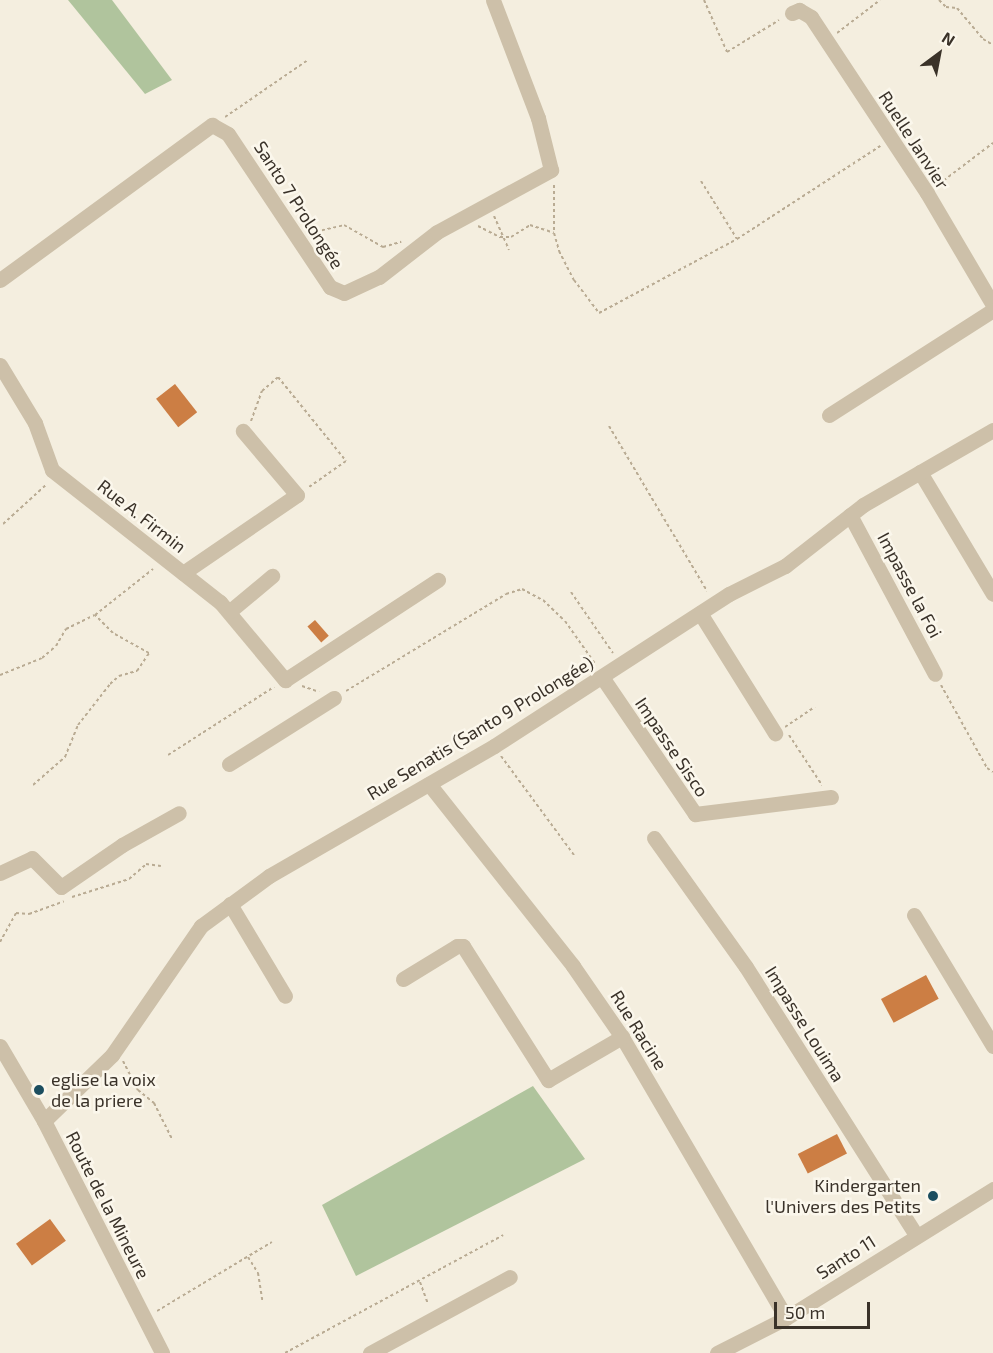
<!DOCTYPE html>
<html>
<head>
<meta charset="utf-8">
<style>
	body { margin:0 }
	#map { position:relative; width:993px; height:1353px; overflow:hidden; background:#f4eedf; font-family:"Exo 2",sans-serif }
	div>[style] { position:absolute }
	.green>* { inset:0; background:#b0c49d }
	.building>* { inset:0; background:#cc7e44; transform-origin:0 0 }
	.path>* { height:2px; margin-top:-1px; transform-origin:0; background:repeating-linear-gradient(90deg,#b9ab93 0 3px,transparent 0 6px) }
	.minor>* { height:15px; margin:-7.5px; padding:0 7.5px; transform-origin:7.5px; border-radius:7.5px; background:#cdc0a9 }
	.dots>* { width:16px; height:16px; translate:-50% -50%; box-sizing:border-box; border:3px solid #fbf7ec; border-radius:50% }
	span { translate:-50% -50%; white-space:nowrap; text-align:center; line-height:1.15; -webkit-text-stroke:5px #fbf7ec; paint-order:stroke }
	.street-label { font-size:18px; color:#3a3229 }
	.poi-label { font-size:18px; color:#3a3229 }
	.left { translate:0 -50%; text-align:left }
	.right { translate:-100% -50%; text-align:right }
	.north { position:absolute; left:909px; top:24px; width:60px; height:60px; -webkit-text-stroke:4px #fbf7ec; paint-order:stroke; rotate:32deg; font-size:16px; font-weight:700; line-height:24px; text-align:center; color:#3a3229 }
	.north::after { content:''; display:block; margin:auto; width:21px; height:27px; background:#3a3229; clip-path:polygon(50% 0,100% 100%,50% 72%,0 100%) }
	.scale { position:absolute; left:774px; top:1302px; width:96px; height:27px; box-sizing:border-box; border:3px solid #3a3229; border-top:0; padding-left:8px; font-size:18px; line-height:21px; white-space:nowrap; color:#3a3229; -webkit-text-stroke:4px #fbf7ec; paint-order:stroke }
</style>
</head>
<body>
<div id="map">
	<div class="green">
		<div style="clip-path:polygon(68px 0,112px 0,172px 80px,145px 94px)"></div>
		<div style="clip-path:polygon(533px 1086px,585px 1159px,356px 1276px,322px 1205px)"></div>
	</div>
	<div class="building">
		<div style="left:175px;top:384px;width:36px;height:24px;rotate:52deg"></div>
		<div style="left:315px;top:620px;width:21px;height:10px;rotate:49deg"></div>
		<div style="left:926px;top:975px;width:27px;height:51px;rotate:62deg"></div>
		<div style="left:837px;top:1134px;width:22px;height:44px;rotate:63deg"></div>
		<div style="left:50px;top:1219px;width:27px;height:42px;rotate:54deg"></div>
	</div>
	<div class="path">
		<div style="left:704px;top:0;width:57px;rotate:66.1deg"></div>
		<div style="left:727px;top:52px;width:61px;rotate:-31.6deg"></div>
		<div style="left:939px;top:0;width:10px;rotate:45deg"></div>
		<div style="left:946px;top:7px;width:11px;rotate:5deg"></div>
		<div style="left:957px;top:8px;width:40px;rotate:50deg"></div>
		<div style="left:983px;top:39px;width:12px;rotate:31deg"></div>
		<div style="left:837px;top:33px;width:54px;rotate:-37.5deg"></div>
		<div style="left:225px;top:117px;width:101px;rotate:-34.5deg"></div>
		<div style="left:701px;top:181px;width:68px;rotate:58.2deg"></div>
		<div style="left:939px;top:184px;width:68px;rotate:-37.2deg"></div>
		<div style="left:554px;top:185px;width:48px;rotate:90deg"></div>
		<div style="left:554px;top:233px;width:19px;rotate:74deg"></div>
		<div style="left:559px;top:251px;width:33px;rotate:63deg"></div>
		<div style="left:574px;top:280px;width:41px;rotate:52.9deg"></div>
		<div style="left:599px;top:313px;width:157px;rotate:-28.2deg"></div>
		<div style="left:737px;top:239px;width:171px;rotate:-33deg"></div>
		<div style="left:494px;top:216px;width:37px;rotate:66deg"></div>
		<div style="left:478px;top:226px;width:25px;rotate:27deg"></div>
		<div style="left:500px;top:237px;width:11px"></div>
		<div style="left:511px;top:237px;width:22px;rotate:-32deg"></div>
		<div style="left:530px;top:225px;width:25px;rotate:18deg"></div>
		<div style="left:310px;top:233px;width:35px;rotate:-13deg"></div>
		<div style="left:344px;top:225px;width:45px;rotate:29.4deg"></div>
		<div style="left:383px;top:247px;width:19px;rotate:-16deg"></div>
		<div style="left:251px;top:421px;width:32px;rotate:-70deg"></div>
		<div style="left:262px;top:391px;width:21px;rotate:-41deg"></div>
		<div style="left:278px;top:377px;width:108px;rotate:51deg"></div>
		<div style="left:346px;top:461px;width:45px;rotate:144.9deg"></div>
		<div style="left:609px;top:426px;width:192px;rotate:59.3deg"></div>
		<div style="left:3px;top:524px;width:59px;rotate:-42.3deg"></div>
		<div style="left:571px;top:592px;width:74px;rotate:55.5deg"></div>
		<div style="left:0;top:675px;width:45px;rotate:-22deg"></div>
		<div style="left:42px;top:658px;width:18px;rotate:-41deg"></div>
		<div style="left:56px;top:646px;width:20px;rotate:-60deg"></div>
		<div style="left:66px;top:629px;width:32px;rotate:-26deg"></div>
		<div style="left:95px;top:615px;width:74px;rotate:-38.4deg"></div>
		<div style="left:941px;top:685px;width:95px;rotate:61deg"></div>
		<div style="left:987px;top:768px;width:7px;rotate:34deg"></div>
		<div style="left:302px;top:686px;width:18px;rotate:19deg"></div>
		<div style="left:346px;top:691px;width:187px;rotate:-31.2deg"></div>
		<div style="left:506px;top:594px;width:17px;rotate:-17deg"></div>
		<div style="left:522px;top:589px;width:24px;rotate:28deg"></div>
		<div style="left:543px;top:600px;width:30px;rotate:44deg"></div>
		<div style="left:565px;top:621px;width:54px;rotate:54.8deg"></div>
		<div style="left:785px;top:727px;width:36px;rotate:-34deg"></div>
		<div style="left:789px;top:735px;width:60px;rotate:56.6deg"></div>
		<div style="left:168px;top:755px;width:126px;rotate:-32.7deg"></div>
		<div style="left:501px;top:756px;width:123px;rotate:53.6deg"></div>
		<div style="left:33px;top:785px;width:43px;rotate:-41.2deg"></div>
		<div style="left:65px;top:757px;width:35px;rotate:-68deg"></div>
		<div style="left:78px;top:725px;width:52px;rotate:-52deg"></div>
		<div style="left:110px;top:684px;width:12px;rotate:-42deg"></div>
		<div style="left:119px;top:676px;width:19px;rotate:-16deg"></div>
		<div style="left:137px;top:671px;width:22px;rotate:-56deg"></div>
		<div style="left:149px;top:653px;width:41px;rotate:-150.9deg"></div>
		<div style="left:113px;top:633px;width:25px;rotate:-135deg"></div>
		<div style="left:72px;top:897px;width:60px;rotate:-17.5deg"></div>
		<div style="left:129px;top:879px;width:23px;rotate:-41deg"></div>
		<div style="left:146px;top:864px;width:15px;rotate:8deg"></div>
		<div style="left:0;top:942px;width:33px;rotate:-61deg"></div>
		<div style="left:16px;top:913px;width:13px;rotate:4deg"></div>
		<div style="left:29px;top:914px;width:37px;rotate:-20deg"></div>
		<div style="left:123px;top:1061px;width:33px;rotate:63deg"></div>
		<div style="left:138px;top:1090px;width:21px;rotate:39deg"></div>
		<div style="left:154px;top:1103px;width:40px;rotate:63.4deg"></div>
		<div style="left:248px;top:1257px;width:19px;rotate:58deg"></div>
		<div style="left:258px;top:1273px;width:30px;rotate:81deg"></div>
		<div style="left:420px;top:1282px;width:23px;rotate:70deg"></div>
		<div style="left:157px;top:1311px;width:134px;rotate:-31deg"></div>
		<div style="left:285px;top:1353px;width:248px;rotate:-28.4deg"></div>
	</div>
	<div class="minor">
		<div style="left:792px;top:13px;width:8px;rotate:-23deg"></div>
		<div style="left:799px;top:10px;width:14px;rotate:30deg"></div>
		<div style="left:811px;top:17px;width:211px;rotate:56.6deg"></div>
		<div style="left:927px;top:193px;width:130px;rotate:59.5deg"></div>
		<div style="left:0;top:280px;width:263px;rotate:-36.2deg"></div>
		<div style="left:212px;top:125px;width:18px;rotate:29deg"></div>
		<div style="left:228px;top:134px;width:184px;rotate:56.3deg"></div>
		<div style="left:330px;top:287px;width:15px;rotate:23deg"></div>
		<div style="left:344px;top:293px;width:38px;rotate:-25deg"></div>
		<div style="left:379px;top:277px;width:73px;rotate:-37.8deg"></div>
		<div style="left:437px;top:232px;width:130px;rotate:-28.5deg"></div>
		<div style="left:551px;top:170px;width:54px;rotate:-104deg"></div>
		<div style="left:538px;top:118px;width:126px;rotate:-110.9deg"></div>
		<div style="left:0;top:365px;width:68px;rotate:58.9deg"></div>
		<div style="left:35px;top:423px;width:50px;rotate:70.1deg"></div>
		<div style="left:52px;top:470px;width:214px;rotate:38.2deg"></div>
		<div style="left:220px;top:602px;width:102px;rotate:50.2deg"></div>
		<div style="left:285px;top:680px;width:183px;rotate:-33.2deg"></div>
		<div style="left:829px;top:415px;width:195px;rotate:-32.6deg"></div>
		<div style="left:920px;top:472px;width:142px;rotate:59.1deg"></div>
		<div style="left:850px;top:515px;width:180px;rotate:61.9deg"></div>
		<div style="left:183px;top:573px;width:138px;rotate:-34.4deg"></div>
		<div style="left:297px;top:495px;width:84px;rotate:-130.2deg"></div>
		<div style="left:230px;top:611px;width:55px;rotate:-39.8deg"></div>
		<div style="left:700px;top:613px;width:142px;rotate:58deg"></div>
		<div style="left:602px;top:677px;width:166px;rotate:55.8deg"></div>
		<div style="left:695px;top:814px;width:137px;rotate:-7.1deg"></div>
		<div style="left:229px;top:764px;width:124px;rotate:-32.2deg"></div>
		<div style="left:429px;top:784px;width:232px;rotate:51.6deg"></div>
		<div style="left:573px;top:966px;width:86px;rotate:55.4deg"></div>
		<div style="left:622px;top:1037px;width:325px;rotate:59.7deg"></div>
		<div style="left:654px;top:838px;width:158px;rotate:54.5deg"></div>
		<div style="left:746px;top:967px;width:317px;rotate:57.6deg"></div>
		<div style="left:0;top:873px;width:35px;rotate:-25deg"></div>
		<div style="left:32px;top:858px;width:41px;rotate:45deg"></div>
		<div style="left:61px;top:887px;width:74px;rotate:-34.5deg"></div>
		<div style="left:122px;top:845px;width:65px;rotate:-29.3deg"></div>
		<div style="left:230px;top:904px;width:107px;rotate:59.1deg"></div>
		<div style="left:914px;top:915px;width:153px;rotate:58.9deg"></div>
		<div style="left:403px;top:979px;width:63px;rotate:-31.4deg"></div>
		<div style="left:457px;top:946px;width:6px"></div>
		<div style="left:463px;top:946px;width:159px;rotate:57.6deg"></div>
		<div style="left:548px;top:1080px;width:86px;rotate:-30.2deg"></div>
		<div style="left:0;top:1046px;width:87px;rotate:59.6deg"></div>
		<div style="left:44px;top:1121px;width:260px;rotate:63deg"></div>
		<div style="left:44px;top:1121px;width:95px;rotate:-44.1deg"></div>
		<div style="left:112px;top:1055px;width:157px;rotate:-55.4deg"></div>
		<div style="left:201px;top:926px;width:84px;rotate:-36.3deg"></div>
		<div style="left:269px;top:876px;width:260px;rotate:-30deg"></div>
		<div style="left:494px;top:746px;width:280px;rotate:-32.9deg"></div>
		<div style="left:729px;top:594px;width:63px;rotate:-26.6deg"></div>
		<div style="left:785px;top:566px;width:99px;rotate:-38deg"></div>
		<div style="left:863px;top:505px;width:150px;rotate:-30deg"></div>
		<div style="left:370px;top:1353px;width:159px;rotate:-28.5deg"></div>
		<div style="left:717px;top:1353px;width:77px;rotate:-26.9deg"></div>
		<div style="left:786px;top:1318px;width:244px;rotate:-31.9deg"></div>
	</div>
	<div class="dots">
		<div style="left:39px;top:1090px;background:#1c4e5f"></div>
		<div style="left:933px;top:1196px;background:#1c4e5f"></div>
	</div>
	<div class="street-label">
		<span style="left:914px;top:140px;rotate:57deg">Ruelle Janvier</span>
		<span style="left:299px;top:205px;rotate:57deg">Santo 7 Prolongée</span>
		<span style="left:142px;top:516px;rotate:38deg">Rue A. Firmin</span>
		<span style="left:910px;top:585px;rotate:62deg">Impasse la Foi</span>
		<span style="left:480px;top:728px;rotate:-31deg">Rue Senatis (Santo 9 Prolongée)</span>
		<span style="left:672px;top:747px;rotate:56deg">Impasse Sisco</span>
		<span style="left:805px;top:1024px;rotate:58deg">Impasse Louima</span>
		<span style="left:639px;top:1030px;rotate:58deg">Rue Racine</span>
		<span style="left:108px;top:1205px;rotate:63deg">Route de la Mineure</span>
		<span style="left:846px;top:1257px;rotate:-32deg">Santo 11</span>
	</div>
	<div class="poi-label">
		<span class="left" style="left:51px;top:1090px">eglise la voix<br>de la priere</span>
		<span class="right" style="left:921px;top:1196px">Kindergarten<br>l'Univers des Petits</span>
	</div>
	<div class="north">N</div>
	<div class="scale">50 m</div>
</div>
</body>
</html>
